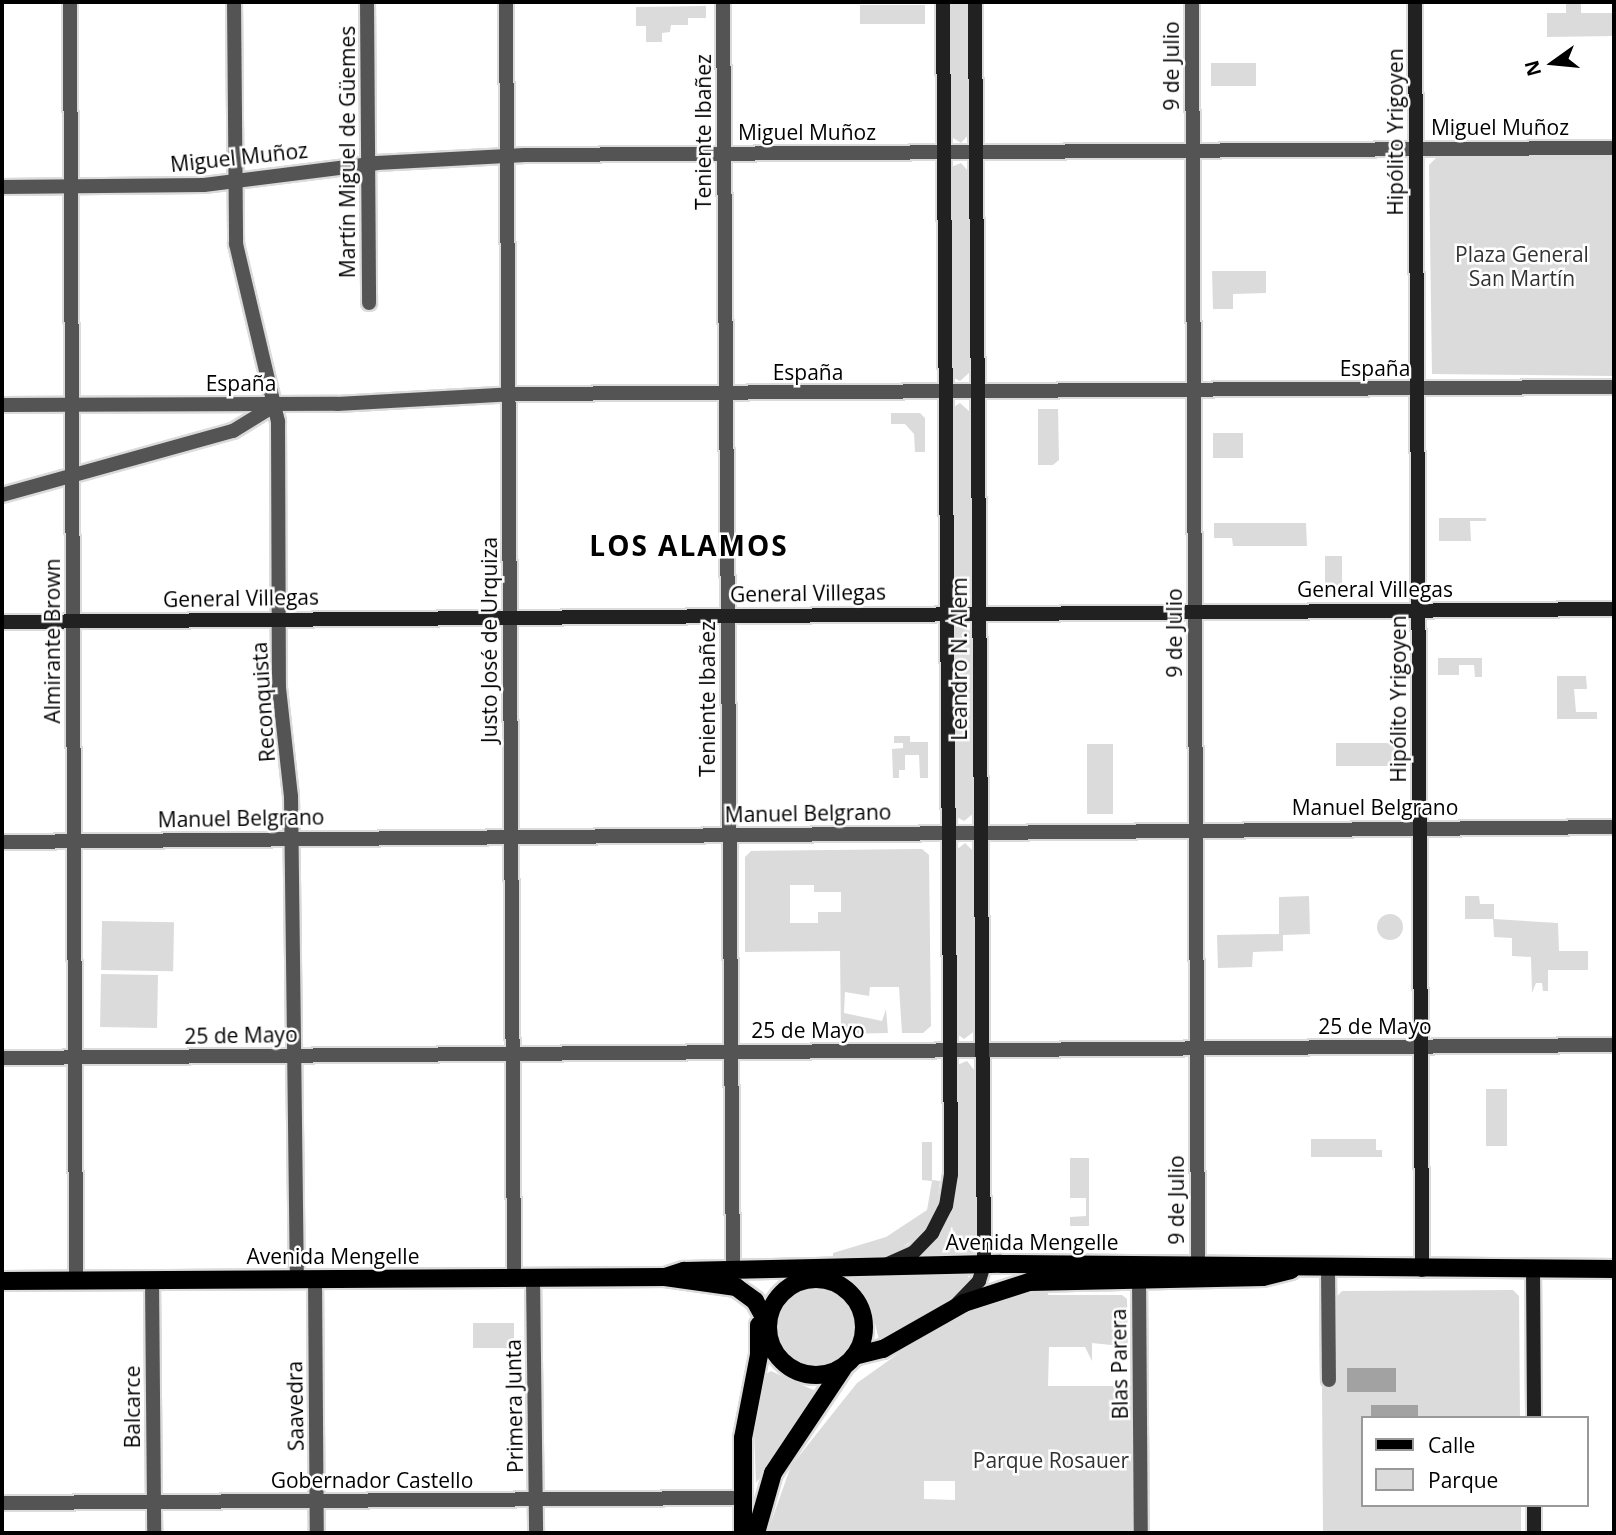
<!DOCTYPE html>
<html>
<head>
<meta charset="utf-8">
<style>
	body { margin:0 }
	#map { position:relative; width:1616px; height:1535px; overflow:hidden; background:#fff; font-family:"Open Sans",sans-serif }
	div>[style] { position:absolute }
	.green>* { inset:0; background:#dbdbdb; transform-origin:0 0 }
	.round { border-radius:50% }
	.water>* { inset:0; background:#a2a2a2; transform-origin:0 0 }
	.roads { filter:drop-shadow(2px 0 #dbdbdb) drop-shadow(-2px 0 #dbdbdb) drop-shadow(0 2px #dbdbdb) drop-shadow(0 -2px #dbdbdb) }
	.street>* { height:14px; margin:-7px; padding:0 7px; transform-origin:7px; border-radius:7px; background:#545454 }
	.secondary>* { height:14px; margin:-7px; padding:0 7px; transform-origin:7px; border-radius:7px; background:#212121 }
	.primary>* { height:18px; margin:-9px; padding:0 9px; transform-origin:9px; border-radius:9px; background:#000 }
	.primary>.ring { margin:-9px; padding:0; box-sizing:content-box; background:none; border:18px solid #000; border-radius:50% }
	span { translate:-50% -50%; white-space:nowrap; text-align:center; line-height:1.15; -webkit-text-stroke:5px #fff; paint-order:stroke }
	.street-label { font-size:21px; color:#000 }
	.park-label { font-size:21px; color:#323232 }
	.district-label { font-size:28px; color:#000; font-weight:700; letter-spacing:2px }
	.frame { position:absolute; inset:0; border:4px solid #000; pointer-events:none }
	.legend { position:absolute; left:1361px; top:1416px; width:228px; height:91px; box-sizing:border-box; background:#fff; border:2px solid #999; margin:0; padding:9px 12px; list-style:none; font-size:21px; color:#000 }
	.legend li { display:flex; align-items:center; gap:14px; height:35px }
	.legend b { width:35px; border:2px solid #999 }
	.north { position:absolute; left:1518px; top:28px; width:70px; height:70px; -webkit-text-stroke:5px #fff; paint-order:stroke; rotate:255deg; font-size:19px; font-weight:700; line-height:28px; text-align:center; color:#000 }
	.north::after { content:''; display:block; margin:auto; width:24px; height:32px; background:#000; clip-path:polygon(50% 0,100% 100%,50% 72%,0 100%) }
</style>
</head>
<body>
<div id="map">
	<div class="green">
		<div style="clip-path:polygon(949px 2px,969px 2px,969px 134px,961px 143px,950px 136px)"></div>
		<div style="clip-path:polygon(1566px 2px,1581px 2px,1581px 13px,1614px 13px,1614px 36px,1547px 37px,1547px 13px,1566px 13px)"></div>
		<div style="left:860px;top:5px;width:65px;height:19px"></div>
		<div style="clip-path:polygon(706px 6px,706px 18px,688px 18px,688px 25px,671px 25px,670px 32px,662px 33px,662px 42px,646px 42px,646px 26px,636px 26px,636px 7px)"></div>
		<div style="left:1256px;top:63px;width:23px;height:45px;rotate:90deg"></div>
		<div style="clip-path:polygon(1437px 157px,1614px 157px,1614px 376px,1432px 374px,1429px 165px)"></div>
		<div style="clip-path:polygon(961px 163px,969px 172px,970px 372px,960px 381px,952px 377px,951px 167px)"></div>
		<div style="clip-path:polygon(1212px 271px,1266px 271px,1266px 293px,1233px 294px,1233px 309px,1213px 309px)"></div>
		<div style="clip-path:polygon(960px 403px,970px 412px,972px 593px,962px 602px,953px 595px,951px 409px)"></div>
		<div style="clip-path:polygon(1038px 409px,1058px 409px,1059px 460px,1053px 465px,1038px 465px)"></div>
		<div style="clip-path:polygon(891px 413px,920px 413px,925px 418px,925px 452px,915px 452px,914px 434px,905px 424px,891px 424px)"></div>
		<div style="left:1213px;top:433px;width:30px;height:25px"></div>
		<div style="clip-path:polygon(1439px 518px,1486px 518px,1486px 521px,1470px 521px,1471px 541px,1439px 541px)"></div>
		<div style="clip-path:polygon(1214px 523px,1306px 523px,1307px 546px,1233px 546px,1232px 538px,1214px 538px)"></div>
		<div style="left:1325px;top:556px;width:17px;height:36px"></div>
		<div style="clip-path:polygon(964px 623px,973px 633px,974px 813px,964px 821px,955px 816px,954px 628px)"></div>
		<div style="clip-path:polygon(1438px 658px,1482px 658px,1482px 677px,1475px 677px,1474px 665px,1459px 665px,1459px 675px,1438px 675px)"></div>
		<div style="clip-path:polygon(1557px 676px,1586px 676px,1587px 689px,1574px 689px,1576px 712px,1597px 712px,1597px 719px,1557px 719px)"></div>
		<div style="clip-path:polygon(894px 736px,910px 736px,910px 742px,928px 742px,928px 778px,920px 778px,919px 755px,905px 755px,905px 770px,899px 770px,899px 778px,893px 778px,892px 749px,903px 748px,903px 743px,894px 743px)"></div>
		<div style="left:1401px;top:743px;width:23px;height:65px;rotate:90deg"></div>
		<div style="left:1087px;top:744px;width:26px;height:70px"></div>
		<div style="clip-path:polygon(965px 843px,975px 853px,976px 1030px,964px 1039px,957px 1034px,955px 851px)"></div>
		<div style="clip-path:polygon(evenodd,922px 849px,929px 855px,931px 1026px,923px 1033px,902px 1033px,899px 987px,870px 987px,869px 996px,845px 992px,844px 1013px,882px 1021px,886px 1009px,888px 1033px,841px 1034px,840px 951px,745px 952px,745px 857px,751px 851px,922px 849px,790px 885px,814px 885px,814px 892px,841px 892px,841px 912px,818px 912px,818px 923px,790px 923px,790px 885px)"></div>
		<div style="clip-path:polygon(1309px 896px,1310px 934px,1283px 935px,1283px 951px,1253px 952px,1252px 967px,1218px 968px,1217px 935px,1279px 934px,1279px 897px)"></div>
		<div style="clip-path:polygon(1465px 896px,1479px 896px,1480px 904px,1494px 904px,1494px 919px,1558px 923px,1559px 951px,1588px 951px,1588px 970px,1548px 970px,1548px 991px,1543px 991px,1542px 983px,1536px 983px,1532px 993px,1531px 957px,1512px 956px,1512px 938px,1494px 937px,1493px 919px,1465px 919px)"></div>
		<div class="round" style="left:1377px;top:914px;width:26px;height:26px"></div>
		<div style="left:102px;top:921px;width:72px;height:49px;rotate:1deg"></div>
		<div style="left:101px;top:974px;width:57px;height:53px;rotate:1deg"></div>
		<div style="clip-path:polygon(967px 1061px,975px 1071px,976px 1254px,920px 1258px,941px 1231px,957px 1065px)"></div>
		<div style="left:1486px;top:1089px;width:21px;height:57px"></div>
		<div style="clip-path:polygon(1311px 1139px,1376px 1139px,1376px 1150px,1382px 1150px,1382px 1157px,1311px 1157px)"></div>
		<div style="clip-path:polygon(922px 1142px,932px 1142px,932px 1180px,940px 1181px,937px 1205px,921px 1234px,890px 1256px,833px 1260px,833px 1253px,886px 1237px,927px 1210px,932px 1181px,922px 1180px)"></div>
		<div style="clip-path:polygon(1070px 1158px,1089px 1158px,1089px 1226px,1070px 1226px,1070px 1217px,1086px 1216px,1086px 1198px,1070px 1198px)"></div>
		<div style="clip-path:polygon(967px 1273px,970px 1282px,963px 1291px,879px 1340px,871px 1307px,850px 1276px)"></div>
		<div style="clip-path:polygon(evenodd,1048px 1290px,1048px 1295px,1122px 1295px,1127px 1299px,1128px 1360px,1122px 1361px,1121px 1346px,1092px 1343px,1092px 1361px,1085px 1347px,1049px 1347px,1048px 1386px,1133px 1386px,1135px 1533px,767px 1533px,791px 1466px,857px 1383px,940px 1324px,1004px 1299px,1048px 1290px,924px 1481px,955px 1481px,955px 1500px,924px 1499px,924px 1481px)"></div>
		<div style="clip-path:polygon(1513px 1290px,1519px 1296px,1520px 1418px,1362px 1418px,1362px 1505px,1521px 1505px,1521px 1533px,1323px 1533px,1322px 1386px,1335px 1386px,1335px 1298px,1342px 1291px)"></div>
		<div class="round" style="left:779px;top:1290px;width:74px;height:74px"></div>
		<div style="left:473px;top:1323px;width:41px;height:25px"></div>
		<div style="clip-path:polygon(771px 1371px,820px 1393px,756px 1483px,754px 1431px,766px 1374px)"></div>
	</div>
	<div class="water">
		<div style="left:1347px;top:1368px;width:49px;height:24px"></div>
		<div style="left:1371px;top:1405px;width:47px;height:13px"></div>
	</div>
	<div class="roads">
		<div class="street">
			<div style="left:70px;top:2px;width:1278px;rotate:89.73deg"></div>
			<div style="left:234px;top:2px;width:242px;rotate:89.5deg"></div>
			<div style="left:236px;top:244px;width:182px;rotate:76.7deg"></div>
			<div style="left:278px;top:421px;width:267px;rotate:89.8deg"></div>
			<div style="left:279px;top:688px;width:109px;rotate:83.7deg"></div>
			<div style="left:291px;top:796px;width:483px;rotate:89.3deg"></div>
			<div style="left:367px;top:2px;width:301px;rotate:89.6deg"></div>
			<div style="left:506px;top:2px;width:1276px;rotate:89.64deg"></div>
			<div style="left:723px;top:2px;width:1268px;rotate:89.55deg"></div>
			<div style="left:1192px;top:2px;width:1262px;rotate:89.73deg"></div>
			<div style="left:2px;top:187px;width:202px;rotate:-0.6deg"></div>
			<div style="left:204px;top:185px;width:174px;rotate:-7.2deg"></div>
			<div style="left:377px;top:163px;width:148px;rotate:-3.1deg"></div>
			<div style="left:525px;top:155px;width:1089px;rotate:-0.37deg"></div>
			<div style="left:2px;top:405px;width:335px;rotate:-0.2deg"></div>
			<div style="left:337px;top:404px;width:181px;rotate:-3.2deg"></div>
			<div style="left:518px;top:394px;width:1096px;rotate:-0.37deg"></div>
			<div style="left:2px;top:495px;width:240px;rotate:-15.5deg"></div>
			<div style="left:233px;top:431px;width:52px;rotate:-31.5deg"></div>
			<div style="left:2px;top:842px;width:1612px;rotate:-0.53deg"></div>
			<div style="left:2px;top:1058px;width:1612px;rotate:-0.46deg"></div>
			<div style="left:1328px;top:1270px;width:110px;rotate:89.5deg"></div>
			<div style="left:315px;top:1278px;width:255px;rotate:89.6deg"></div>
			<div style="left:533px;top:1278px;width:255px;rotate:89.3deg"></div>
			<div style="left:1139px;top:1278px;width:255px;rotate:89.6deg"></div>
			<div style="left:152px;top:1280px;width:253px;rotate:89.5deg"></div>
			<div style="left:2px;top:1503px;width:741px;rotate:-0.39deg"></div>
		</div>
		<div class="secondary">
			<div style="left:1415px;top:2px;width:1268px;rotate:89.68deg"></div>
			<div style="left:2px;top:622px;width:1612px;rotate:-0.46deg"></div>
			<div style="left:888px;top:1264px;width:27px;rotate:-24deg"></div>
			<div style="left:913px;top:1253px;width:28px;rotate:-46deg"></div>
			<div style="left:932px;top:1233px;width:30px;rotate:-63deg"></div>
			<div style="left:946px;top:1206px;width:32px;rotate:-81deg"></div>
			<div style="left:951px;top:1174px;width:1172px;rotate:-90.39deg"></div>
			<div style="left:1533px;top:1269px;width:149px;rotate:89.6deg"></div>
			<div style="left:956px;top:1305px;width:33px;rotate:-46deg"></div>
			<div style="left:979px;top:1281px;width:17px;rotate:-73deg"></div>
			<div style="left:984px;top:1265px;width:1263px;rotate:-90.41deg"></div>
			<div style="left:1534px;top:1505px;width:28px;rotate:90deg"></div>
		</div>
		<div class="primary">
			<div style="left:665px;top:1277px;width:20px;rotate:-18deg"></div>
			<div style="left:684px;top:1271px;width:317px;rotate:-1.3deg"></div>
			<div style="left:1001px;top:1264px;width:613px;rotate:0.47deg"></div>
			<div class="ring" style="left:768px;top:1279px;width:78px;height:78px"></div>
			<div style="left:2px;top:1281px;width:663px;rotate:-0.35deg"></div>
			<div style="left:665px;top:1277px;width:72px;rotate:8deg"></div>
			<div style="left:736px;top:1287px;width:24px;rotate:36deg"></div>
			<div style="left:755px;top:1301px;width:26px;rotate:61deg"></div>
			<div style="left:854px;top:1356px;width:30px;rotate:-14deg"></div>
			<div style="left:883px;top:1349px;width:93px;rotate:-29.6deg"></div>
			<div style="left:964px;top:1303px;width:68px;rotate:-17.9deg"></div>
			<div style="left:1029px;top:1282px;width:234px;rotate:-1.2deg"></div>
			<div style="left:1263px;top:1277px;width:29px;rotate:-14deg"></div>
			<div style="left:743px;top:1533px;width:95px;rotate:-90deg"></div>
			<div style="left:743px;top:1438px;width:85px;rotate:-79.1deg"></div>
			<div style="left:759px;top:1355px;width:30px;rotate:-90deg"></div>
			<div style="left:756px;top:1533px;width:62px;rotate:-74.2deg"></div>
			<div style="left:773px;top:1473px;width:126px;rotate:-56.3deg"></div>
		</div>
	</div>
	<div class="street-label">
		<span style="left:1171px;top:66px;rotate:-90deg">9 de Julio</span>
		<span style="left:1500px;top:127px">Miguel Muñoz</span>
		<span style="left:703px;top:132px;rotate:-90deg">Teniente Ibañez</span>
		<span style="left:807px;top:132px">Miguel Muñoz</span>
		<span style="left:1395px;top:132px;rotate:-90deg">Hipólito Yrigoyen</span>
		<span style="left:347px;top:152px;rotate:-90deg">Martín Miguel de Güemes</span>
		<span style="left:239px;top:157px;rotate:-6deg">Miguel Muñoz</span>
		<span style="left:1375px;top:368px">España</span>
		<span style="left:808px;top:372px">España</span>
		<span style="left:241px;top:383px">España</span>
		<span style="left:1375px;top:589px">General Villegas</span>
		<span style="left:808px;top:593px;rotate:-1deg">General Villegas</span>
		<span style="left:241px;top:598px;rotate:-1deg">General Villegas</span>
		<span style="left:1174px;top:633px;rotate:-90deg">9 de Julio</span>
		<span style="left:489px;top:640px;rotate:-90deg">Justo José de Urquiza</span>
		<span style="left:52px;top:641px;rotate:-90deg">Almirante Brown</span>
		<span style="left:959px;top:659px;rotate:-90deg">Leandro N. Alem</span>
		<span style="left:707px;top:699px;rotate:-90deg">Teniente Ibañez</span>
		<span style="left:1398px;top:699px;rotate:-90deg">Hipólito Yrigoyen</span>
		<span style="left:263px;top:702px;rotate:-94deg">Reconquista</span>
		<span style="left:1375px;top:807px">Manuel Belgrano</span>
		<span style="left:808px;top:813px;rotate:-1deg">Manuel Belgrano</span>
		<span style="left:241px;top:818px;rotate:-1deg">Manuel Belgrano</span>
		<span style="left:1375px;top:1026px">25 de Mayo</span>
		<span style="left:808px;top:1030px">25 de Mayo</span>
		<span style="left:241px;top:1035px;rotate:-1deg">25 de Mayo</span>
		<span style="left:1176px;top:1200px;rotate:-90deg">9 de Julio</span>
		<span style="left:1032px;top:1242px">Avenida Mengelle</span>
		<span style="left:333px;top:1256px">Avenida Mengelle</span>
		<span style="left:1119px;top:1364px;rotate:-91deg">Blas Parera</span>
		<span style="left:295px;top:1406px;rotate:-91deg">Saavedra</span>
		<span style="left:514px;top:1406px;rotate:-91deg">Primera Junta</span>
		<span style="left:132px;top:1407px;rotate:-90deg">Balcarce</span>
		<span style="left:372px;top:1480px">Gobernador Castello</span>
	</div>
	<div class="park-label">
		<span style="left:1522px;top:266px">Plaza General<br>San Martín</span>
		<span style="left:1051px;top:1460px">Parque Rosauer</span>
	</div>
	<div class="district-label">
		<span style="left:689px;top:545px">LOS ALAMOS</span>
	</div>
	<div class="frame"></div>
	<ul class="legend">
	<li><b style="height:9px;background:#000"></b>Calle</li>
	<li><b style="height:19px;background:#dbdbdb"></b>Parque</li>
	</ul>
	<div class="north">N</div>
</div>
</body>
</html>
